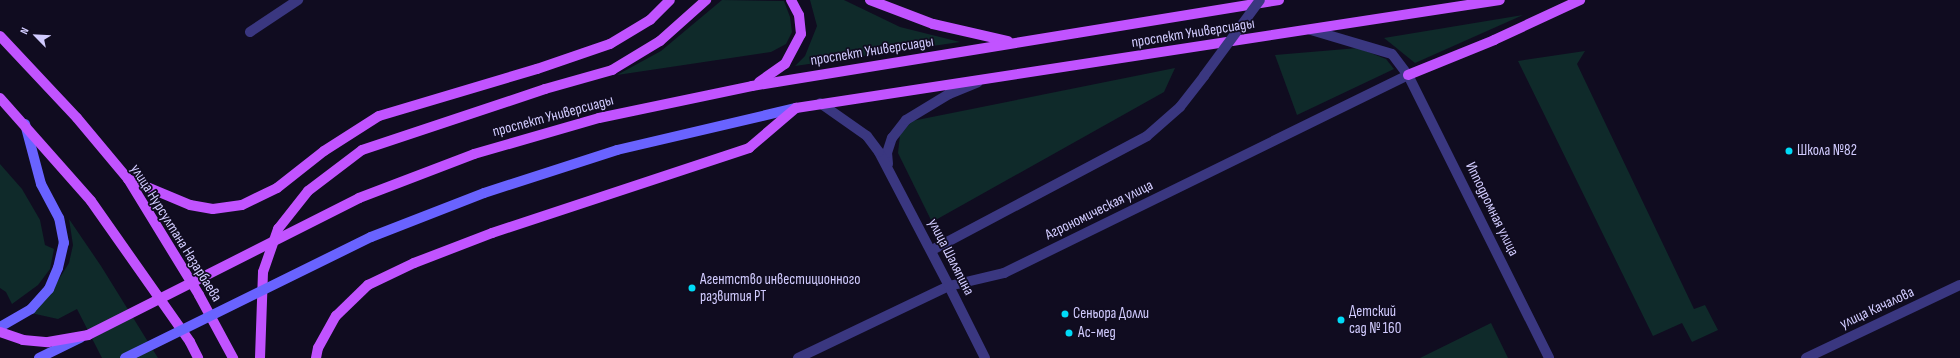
<!DOCTYPE html>
<html>
<head>
<meta charset="utf-8">
<style>
	body { margin:0 }
	#map { position:relative; width:1960px; height:358px; overflow:hidden; background:#100c20; font-family:"Sofia Sans Condensed",sans-serif }
	div>[style] { position:absolute }
	.green>* { inset:0; background:#0f2a2a }
	.minor>* { height:10px; margin:-5px; padding:0 5px; transform-origin:5px; border-radius:5px; background:#3a3780 }
	.tertiary>* { height:10px; margin:-5px; padding:0 5px; transform-origin:5px; border-radius:5px; background:#3a3780 }
	.secondary>* { height:10px; margin:-5px; padding:0 5px; transform-origin:5px; border-radius:5px; background:#6963ff }
	.primary>* { height:10px; margin:-5px; padding:0 5px; transform-origin:5px; border-radius:5px; background:#c153ff }
	.tertiary-bridge>* { height:10px; margin:-5px; padding:0 5px; transform-origin:5px; border-radius:5px; background:#3a3780 }
	.secondary-bridge>* { height:10px; margin:-5px; padding:0 5px; transform-origin:5px; border-radius:5px; background:#6963ff }
	.primary-bridge>* { height:10px; margin:-5px; padding:0 5px; transform-origin:5px; border-radius:5px; background:#c153ff }
	.dots>* { width:11px; height:11px; translate:-50% -50%; box-sizing:border-box; border:2px solid #100c20; border-radius:50% }
	span { translate:-50% -50%; white-space:nowrap; text-align:center; line-height:1.15; -webkit-text-stroke:3.5px #100c20; paint-order:stroke }
	.street-label { font-size:15px; color:#d2ccff }
	.poi-label { font-size:15px; color:#d2ccff }
	.left { translate:0 -50%; text-align:left }
	.north { position:absolute; left:16px; top:16px; width:40px; height:40px; -webkit-text-stroke:3px #100c20; paint-order:stroke; rotate:294deg; font-size:11px; font-weight:700; line-height:16px; text-align:center; color:#d2ccff }
	.north::after { content:''; display:block; margin:auto; width:14px; height:18px; background:#d2ccff; clip-path:polygon(50% 0,100% 100%,50% 72%,0 100%) }
</style>
</head>
<body>
<div id="map">
	<div class="green">
		<div style="clip-path:polygon(722px 0,784px 1px,790px 17px,792px 32px,786px 44px,771px 52px,617px 75px,661px 51px)"></div>
		<div style="clip-path:polygon(810px 0,844px 0,900px 27px,960px 42px,795px 66px,805px 56px,817px 26px)"></div>
		<div style="clip-path:polygon(1523px 15px,1415px 63px,1384px 38px)"></div>
		<div style="clip-path:polygon(1358px 48px,1386px 59px,1394px 69px,1297px 115px,1275px 55px)"></div>
		<div style="clip-path:polygon(1585px 51px,1577px 64px,1694px 309px,1705px 305px,1718px 330px,1692px 342px,1682px 323px,1653px 336px,1518px 61px)"></div>
		<div style="clip-path:polygon(1175px 68px,1164px 92px,932px 222px,898px 153px,900px 135px,912px 121px)"></div>
		<div style="clip-path:polygon(0 164px,22px 189px,40px 220px,45px 245px,54px 249px,50px 269px,38px 285px,12px 304px,6px 292px,0 288px)"></div>
		<div style="clip-path:polygon(69px 219px,101px 266px,158px 358px,102px 358px,77px 309px,58px 319px,31px 313px,54px 287px,69px 263px,73px 245px)"></div>
		<div style="clip-path:polygon(1491px 323px,1508px 358px,1420px 358px)"></div>
	</div>
	<div class="minor">
		<div style="left:250px;top:32px;width:58px;rotate:-33.7deg"></div>
		<div style="left:985px;top:358px;width:80px;rotate:-116.6deg"></div>
		<div style="left:949px;top:286px;width:57px;rotate:-13.3deg"></div>
		<div style="left:1004px;top:273px;width:450px;rotate:-26.1deg"></div>
	</div>
	<div class="tertiary">
		<div style="left:1311px;top:30px;width:84px;rotate:16.5deg"></div>
		<div style="left:1392px;top:54px;width:26px;rotate:53deg"></div>
		<div style="left:1408px;top:75px;width:316px;rotate:63.5deg"></div>
		<div style="left:888px;top:164px;width:11px;rotate:-95deg"></div>
		<div style="left:887px;top:153px;width:16px;rotate:-72deg"></div>
		<div style="left:892px;top:138px;width:23px;rotate:-52deg"></div>
		<div style="left:906px;top:120px;width:50px;rotate:-31.2deg"></div>
		<div style="left:949px;top:94px;width:31px;rotate:-22deg"></div>
		<div style="left:932px;top:250px;width:243px;rotate:-27.9deg"></div>
		<div style="left:1147px;top:136px;width:44px;rotate:-41.3deg"></div>
		<div style="left:1180px;top:107px;width:39px;rotate:-52deg"></div>
		<div style="left:798px;top:358px;width:167px;rotate:-25.5deg"></div>
		<div style="left:949px;top:286px;width:151px;rotate:-117.6deg"></div>
		<div style="left:879px;top:152px;width:20px;rotate:-127deg"></div>
		<div style="left:867px;top:136px;width:57px;rotate:-144.9deg"></div>
		<div style="left:1806px;top:358px;width:170px;rotate:-25.4deg"></div>
	</div>
	<div class="secondary">
		<div style="left:484px;top:193px;width:140px;rotate:-17.9deg"></div>
		<div style="left:617px;top:150px;width:184px;rotate:-13.2deg"></div>
		<div style="left:0;top:327px;width:36px;rotate:-30deg"></div>
		<div style="left:31px;top:309px;width:27px;rotate:-48deg"></div>
		<div style="left:49px;top:289px;width:23px;rotate:-67deg"></div>
		<div style="left:58px;top:268px;width:26px;rotate:-77deg"></div>
		<div style="left:64px;top:243px;width:25px;rotate:-101deg"></div>
		<div style="left:59px;top:218px;width:38px;rotate:-118deg"></div>
		<div style="left:41px;top:184px;width:62px;rotate:-104.9deg"></div>
		<div style="left:39px;top:358px;width:46px;rotate:-26deg"></div>
	</div>
	<div class="primary">
		<div style="left:870px;top:0;width:67px;rotate:20.9deg"></div>
		<div style="left:933px;top:24px;width:77px;rotate:12.8deg"></div>
		<div style="left:0;top:36px;width:112px;rotate:46.8deg"></div>
		<div style="left:77px;top:118px;width:80px;rotate:50.1deg"></div>
		<div style="left:128px;top:179px;width:136px;rotate:58.5deg"></div>
		<div style="left:199px;top:295px;width:72px;rotate:61.6deg"></div>
		<div style="left:1408px;top:75px;width:93px;rotate:-22.1deg"></div>
		<div style="left:1494px;top:40px;width:95px;rotate:-24.9deg"></div>
		<div style="left:759px;top:82px;width:32px;rotate:-35deg"></div>
		<div style="left:785px;top:64px;width:34px;rotate:-62deg"></div>
		<div style="left:801px;top:34px;width:19px;rotate:-96deg"></div>
		<div style="left:799px;top:15px;width:17px;rotate:-118deg"></div>
		<div style="left:0;top:98px;width:137px;rotate:48.5deg"></div>
		<div style="left:91px;top:201px;width:172px;rotate:54.9deg"></div>
		<div style="left:190px;top:342px;width:18px;rotate:63deg"></div>
		<div style="left:474px;top:154px;width:130px;rotate:-16.1deg"></div>
		<div style="left:599px;top:118px;width:156px;rotate:-11.8deg"></div>
		<div style="left:752px;top:86px;width:534px;rotate:-9.27deg"></div>
		<div style="left:128px;top:179px;width:67px;rotate:22.8deg"></div>
		<div style="left:190px;top:205px;width:23px;rotate:10deg"></div>
		<div style="left:213px;top:209px;width:29px;rotate:-8deg"></div>
		<div style="left:242px;top:205px;width:39px;rotate:-26deg"></div>
		<div style="left:277px;top:188px;width:60px;rotate:-38.2deg"></div>
		<div style="left:324px;top:151px;width:65px;rotate:-32.5deg"></div>
		<div style="left:379px;top:116px;width:165px;rotate:-16.6deg"></div>
		<div style="left:537px;top:69px;width:77px;rotate:-18.9deg"></div>
		<div style="left:610px;top:44px;width:47px;rotate:-31deg"></div>
		<div style="left:650px;top:20px;width:28px;rotate:-45deg"></div>
		<div style="left:0;top:332px;width:24px;rotate:19deg"></div>
		<div style="left:23px;top:340px;width:25px;rotate:5deg"></div>
		<div style="left:48px;top:342px;width:41px;rotate:-9.9deg"></div>
		<div style="left:260px;top:358px;width:86px;rotate:-88deg"></div>
		<div style="left:263px;top:272px;width:46px;rotate:-70.8deg"></div>
		<div style="left:278px;top:229px;width:48px;rotate:-51.7deg"></div>
		<div style="left:308px;top:191px;width:68px;rotate:-37.2deg"></div>
		<div style="left:362px;top:150px;width:193px;rotate:-18.4deg"></div>
		<div style="left:545px;top:89px;width:70px;rotate:-15.8deg"></div>
		<div style="left:612px;top:70px;width:56px;rotate:-31.1deg"></div>
		<div style="left:660px;top:41px;width:62px;rotate:-41.7deg"></div>
		<div style="left:316px;top:358px;width:10px;rotate:-79deg"></div>
		<div style="left:318px;top:348px;width:37px;rotate:-61deg"></div>
		<div style="left:336px;top:316px;width:45px;rotate:-44.1deg"></div>
		<div style="left:368px;top:285px;width:51px;rotate:-25.6deg"></div>
		<div style="left:414px;top:263px;width:84px;rotate:-21deg"></div>
		<div style="left:492px;top:233px;width:271px;rotate:-18.3deg"></div>
		<div style="left:749px;top:148px;width:62px;rotate:-40.4deg"></div>
		<div style="left:796px;top:108px;width:712px;rotate:-8.72deg"></div>
	</div>
	<div class="tertiary-bridge">
		<div style="left:1204px;top:76px;width:94px;rotate:-53.6deg"></div>
	</div>
	<div class="secondary-bridge">
		<div style="left:125px;top:358px;width:274px;rotate:-26.2deg"></div>
		<div style="left:371px;top:237px;width:121px;rotate:-21.3deg"></div>
	</div>
	<div class="primary-bridge">
		<div style="left:88px;top:335px;width:304px;rotate:-26.8deg"></div>
		<div style="left:359px;top:198px;width:123px;rotate:-20.9deg"></div>
	</div>
	<div class="dots">
		<div style="left:1789px;top:151px;background:#00dbf7"></div>
		<div style="left:692px;top:288px;background:#00dbf7"></div>
		<div style="left:1065px;top:314px;background:#00dbf7"></div>
		<div style="left:1341px;top:320px;background:#00dbf7"></div>
		<div style="left:1069px;top:333px;background:#00dbf7"></div>
	</div>
	<div class="street-label">
		<span style="left:1193px;top:33px;rotate:-9deg">проспект Универсиады</span>
		<span style="left:872px;top:51px;rotate:-9deg">проспект Универсиады</span>
		<span style="left:553px;top:116px;rotate:-15deg">проспект Универсиады</span>
		<span style="left:1492px;top:209px;rotate:64deg">Ипподромная улица</span>
		<span style="left:1099px;top:210px;rotate:-26deg">Агрономическая улица</span>
		<span style="left:176px;top:233px;rotate:58deg">улица Нурсултана Назарбаева</span>
		<span style="left:951px;top:257px;rotate:63deg">улица Шаляпина</span>
		<span style="left:1877px;top:308px;rotate:-25deg">улица Качалова</span>
	</div>
	<div class="poi-label">
		<span class="left" style="left:1797px;top:151px">Школа №82</span>
		<span class="left" style="left:700px;top:288px">Агентство инвестиционного<br>развития РТ</span>
		<span class="left" style="left:1349px;top:320px">Детский<br>сад № 160</span>
		<span class="left" style="left:1073px;top:314px">Сеньора Долли</span>
		<span class="left" style="left:1078px;top:333px">Ас-мед</span>
	</div>
	<div class="north">N</div>
</div>
</body>
</html>
